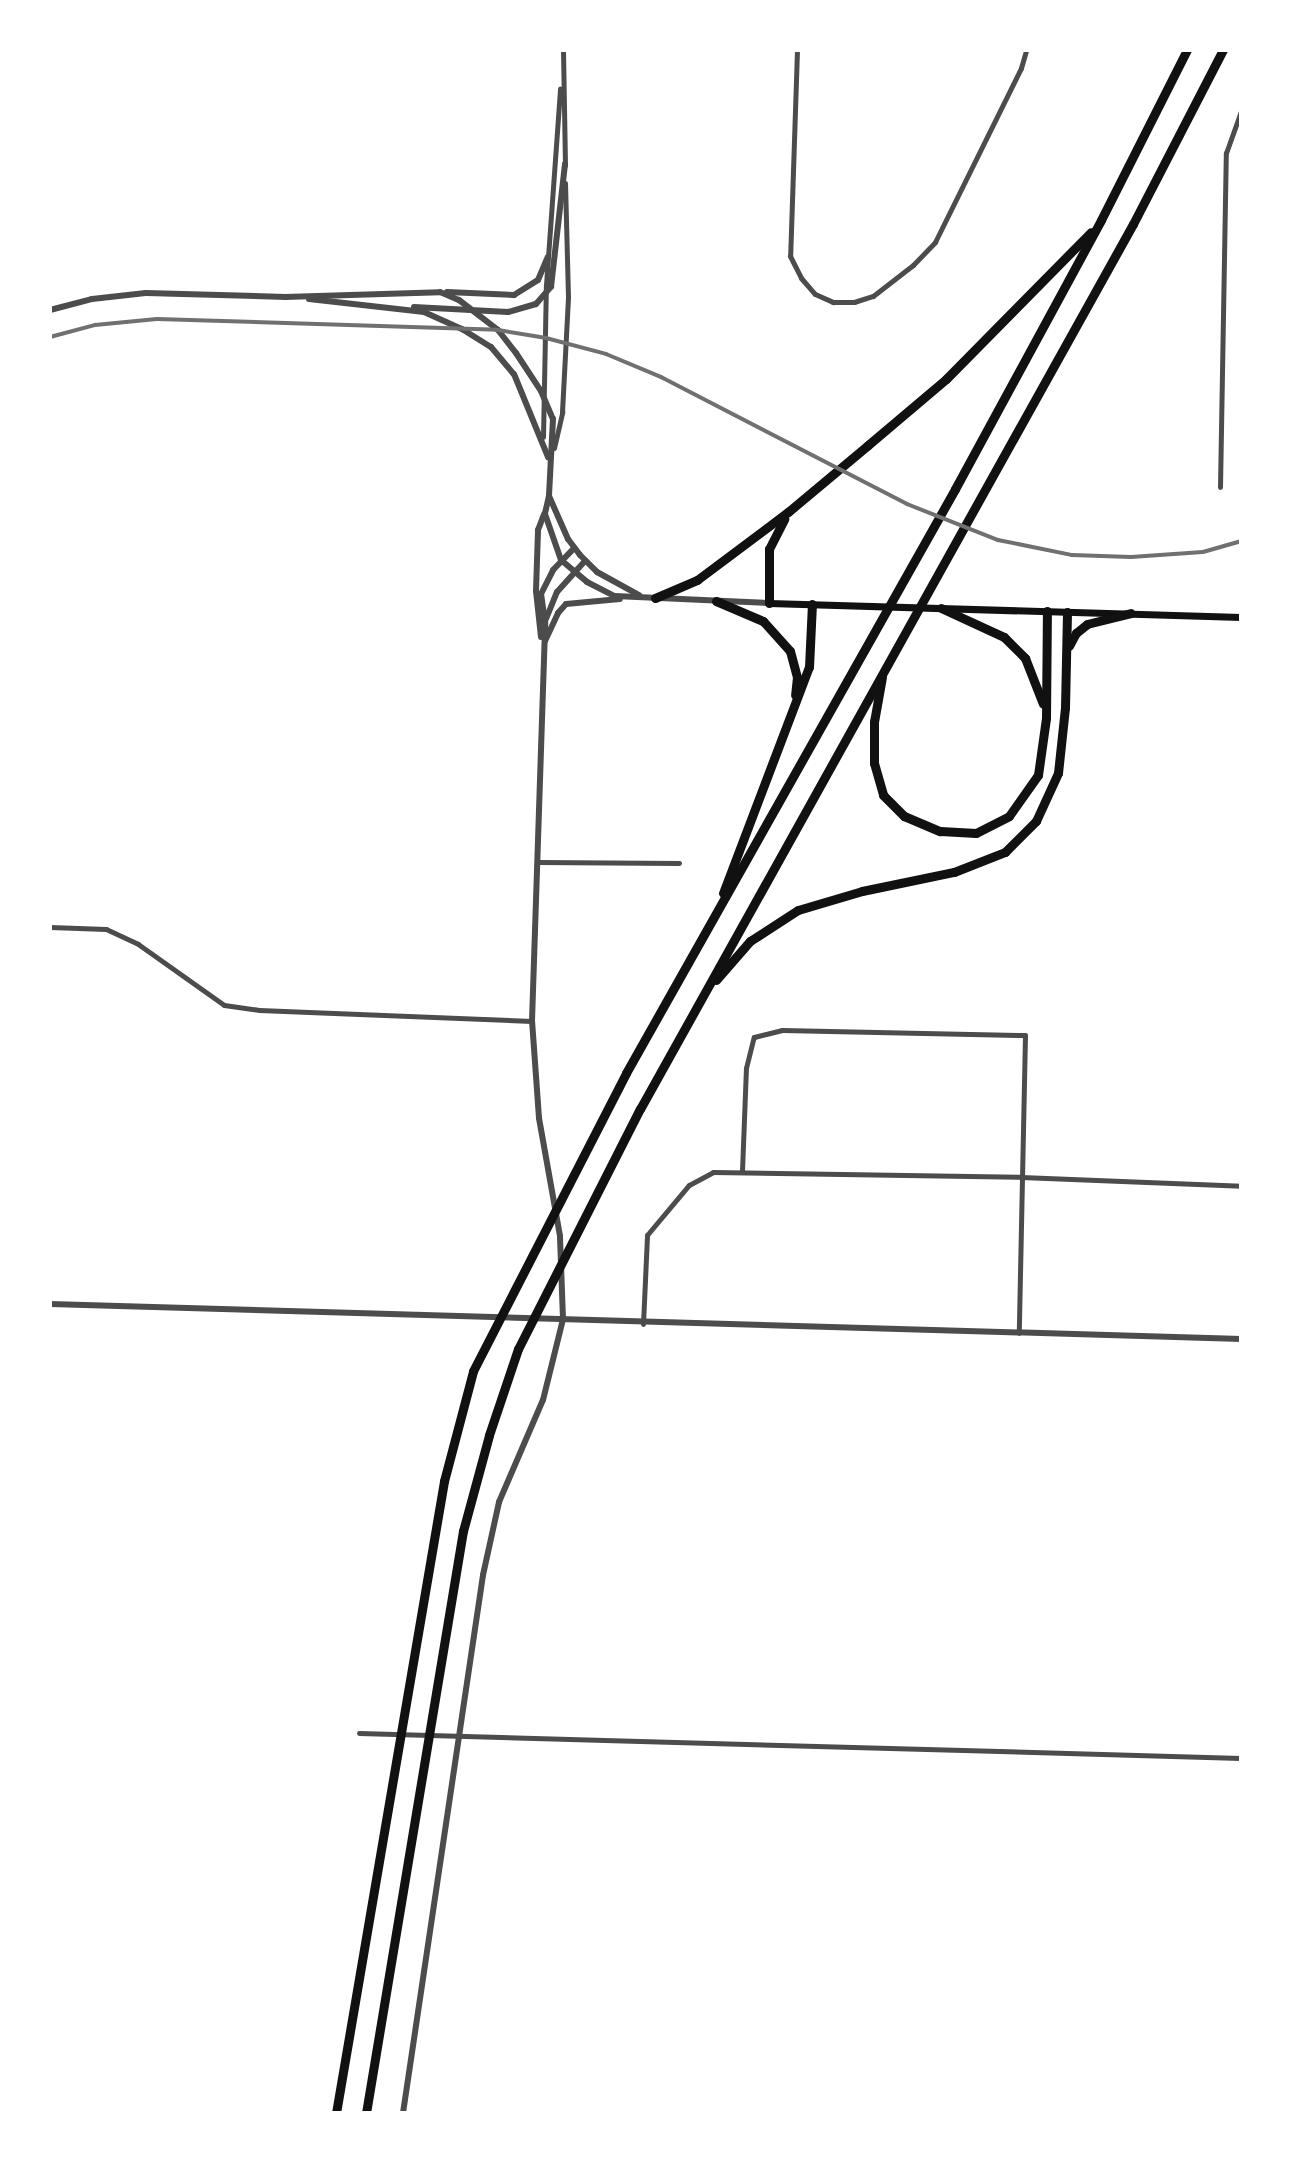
<!DOCTYPE html>
<html>
<head>
<meta charset="utf-8">
<style>
	body { margin:0 }
	#map { position:relative; width:1291px; height:2163px; overflow:hidden; background:#fff; font-family:Inter,sans-serif }
	div>[style] { position:absolute }
	.minor>* { height:5px; margin:-2.5px; padding:0 2.5px; transform-origin:2.5px; border-radius:2.5px; background:#4c4c4c }
	.tertiary>* { height:6px; margin:-3px; padding:0 3px; transform-origin:3px; border-radius:3px; background:#4c4c4c }
	.secondary>* { height:7px; margin:-3.5px; padding:0 3.5px; transform-origin:3.5px; border-radius:3.5px; background:#111 }
	.motorway>* { height:9px; margin:-4.5px; padding:0 4.5px; transform-origin:4.5px; border-radius:4.5px; background:#111 }
	.rail>* { height:4px; margin:-2px; padding:0 2px; transform-origin:2px; border-radius:2px; background:#707070 }
	span { translate:-50% -50%; white-space:nowrap; text-align:center; line-height:1.15; -webkit-text-stroke:8px #fff; paint-order:stroke }
	.frame { position:absolute; inset:0; border:52px solid #fff; pointer-events:none }
</style>
</head>
<body>
<div id="map">
	<div class="minor">
		<div style="left:563px;top:50px;width:115px;rotate:89deg"></div>
		<div style="left:797px;top:50px;width:206px;rotate:91.9deg"></div>
		<div style="left:790px;top:256px;width:25px;rotate:63deg"></div>
		<div style="left:801px;top:278px;width:21px;rotate:49deg"></div>
		<div style="left:815px;top:294px;width:20px;rotate:24deg"></div>
		<div style="left:833px;top:302px;width:21px"></div>
		<div style="left:854px;top:302px;width:20px;rotate:-18deg"></div>
		<div style="left:873px;top:296px;width:51px;rotate:-37.8deg"></div>
		<div style="left:913px;top:265px;width:32px;rotate:-46deg"></div>
		<div style="left:935px;top:242px;width:194px;rotate:-63.7deg"></div>
		<div style="left:1021px;top:68px;width:19px;rotate:-74deg"></div>
		<div style="left:543px;top:437px;width:152px;rotate:-88.9deg"></div>
		<div style="left:546px;top:285px;width:197px;rotate:-85.9deg"></div>
		<div style="left:554px;top:448px;width:37px;rotate:-77deg"></div>
		<div style="left:562px;top:412px;width:115px;rotate:-87deg"></div>
		<div style="left:568px;top:297px;width:114px;rotate:-91.5deg"></div>
		<div style="left:1220px;top:487px;width:334px;rotate:-89deg"></div>
		<div style="left:1226px;top:153px;width:45px;rotate:-70.3deg"></div>
		<div style="left:537px;top:862px;width:142px;rotate:0.4deg"></div>
		<div style="left:50px;top:927px;width:56px;rotate:2deg"></div>
		<div style="left:106px;top:929px;width:35px;rotate:25deg"></div>
		<div style="left:138px;top:944px;width:105px;rotate:35.3deg"></div>
		<div style="left:224px;top:1005px;width:35px;rotate:8deg"></div>
		<div style="left:259px;top:1010px;width:273px;rotate:2.3deg"></div>
		<div style="left:742px;top:1171px;width:103px;rotate:-87.8deg"></div>
		<div style="left:746px;top:1068px;width:32px;rotate:-76deg"></div>
		<div style="left:754px;top:1037px;width:29px;rotate:-14deg"></div>
		<div style="left:782px;top:1030px;width:243px;rotate:1.2deg"></div>
		<div style="left:1025px;top:1035px;width:298px;rotate:91.2deg"></div>
		<div style="left:643px;top:1324px;width:89px;rotate:-87.4deg"></div>
		<div style="left:647px;top:1235px;width:65px;rotate:-50deg"></div>
		<div style="left:689px;top:1185px;width:27px;rotate:-28deg"></div>
		<div style="left:713px;top:1172px;width:308px;rotate:0.9deg"></div>
		<div style="left:1021px;top:1177px;width:220px;rotate:2.3deg"></div>
		<div style="left:359px;top:1733px;width:882px;rotate:1.62deg"></div>
	</div>
	<div class="tertiary">
		<div style="left:447px;top:292px;width:67px;rotate:2.6deg"></div>
		<div style="left:514px;top:295px;width:28px;rotate:-32deg"></div>
		<div style="left:538px;top:280px;width:25px;rotate:-67deg"></div>
		<div style="left:285px;top:297px;width:155px;rotate:-1.8deg"></div>
		<div style="left:440px;top:292px;width:21px;rotate:23deg"></div>
		<div style="left:459px;top:300px;width:49px;rotate:37.6deg"></div>
		<div style="left:498px;top:330px;width:29px;rotate:52deg"></div>
		<div style="left:516px;top:353px;width:45px;rotate:56.7deg"></div>
		<div style="left:541px;top:391px;width:30px;rotate:67deg"></div>
		<div style="left:553px;top:419px;width:77px;rotate:93deg"></div>
		<div style="left:549px;top:496px;width:18px;rotate:103deg"></div>
		<div style="left:545px;top:514px;width:49px;rotate:70.8deg"></div>
		<div style="left:561px;top:560px;width:34px;rotate:40deg"></div>
		<div style="left:587px;top:582px;width:31px;rotate:27deg"></div>
		<div style="left:615px;top:596px;width:154px;rotate:2.6deg"></div>
		<div style="left:309px;top:299px;width:116px;rotate:6.4deg"></div>
		<div style="left:424px;top:312px;width:42px;rotate:24.1deg"></div>
		<div style="left:462px;top:329px;width:34px;rotate:32deg"></div>
		<div style="left:491px;top:347px;width:35px;rotate:50deg"></div>
		<div style="left:514px;top:374px;width:90px;rotate:67.7deg"></div>
		<div style="left:414px;top:307px;width:94px;rotate:3deg"></div>
		<div style="left:508px;top:312px;width:29px;rotate:-16deg"></div>
		<div style="left:536px;top:304px;width:23px;rotate:-49deg"></div>
		<div style="left:551px;top:287px;width:124px;rotate:-83.5deg"></div>
		<div style="left:50px;top:310px;width:43px;rotate:-14.7deg"></div>
		<div style="left:92px;top:299px;width:54px;rotate:-6.3deg"></div>
		<div style="left:146px;top:293px;width:140px;rotate:1.6deg"></div>
		<div style="left:549px;top:496px;width:47px;rotate:66.2deg"></div>
		<div style="left:568px;top:539px;width:20px;rotate:53deg"></div>
		<div style="left:580px;top:555px;width:24px;rotate:45deg"></div>
		<div style="left:597px;top:572px;width:48px;rotate:28.7deg"></div>
		<div style="left:546px;top:619px;width:29px;rotate:-68deg"></div>
		<div style="left:557px;top:592px;width:42px;rotate:-47.9deg"></div>
		<div style="left:541px;top:637px;width:46px;rotate:-96.2deg"></div>
		<div style="left:536px;top:591px;width:61px;rotate:-88.1deg"></div>
		<div style="left:538px;top:530px;width:17px;rotate:-69deg"></div>
		<div style="left:545px;top:641px;width:31px;rotate:-65deg"></div>
		<div style="left:558px;top:613px;width:12px;rotate:-48deg"></div>
		<div style="left:566px;top:604px;width:54px;rotate:-5.3deg"></div>
		<div style="left:50px;top:1304px;width:1192px;rotate:1.68deg"></div>
		<div style="left:403px;top:2113px;width:544px;rotate:-81.54deg"></div>
		<div style="left:483px;top:1575px;width:75px;rotate:-77.6deg"></div>
		<div style="left:499px;top:1502px;width:111px;rotate:-66.7deg"></div>
		<div style="left:543px;top:1400px;width:83px;rotate:-76.1deg"></div>
		<div style="left:563px;top:1319px;width:83px;rotate:-92.1deg"></div>
		<div style="left:560px;top:1236px;width:120px;rotate:-100.1deg"></div>
		<div style="left:539px;top:1118px;width:97px;rotate:-94.1deg"></div>
		<div style="left:532px;top:1021px;width:399px;rotate:-88.1deg"></div>
		<div style="left:545px;top:622px;width:28px;rotate:-98deg"></div>
		<div style="left:541px;top:594px;width:27px;rotate:-63deg"></div>
		<div style="left:553px;top:570px;width:30px;rotate:-46deg"></div>
	</div>
	<div class="secondary">
		<div style="left:769px;top:603px;width:472px;rotate:1.7deg"></div>
	</div>
	<div class="motorway">
		<div style="left:655px;top:598px;width:46px;rotate:-23.2deg"></div>
		<div style="left:697px;top:580px;width:114px;rotate:-36.8deg"></div>
		<div style="left:788px;top:512px;width:104px;rotate:-39.9deg"></div>
		<div style="left:868px;top:445px;width:102px;rotate:-40.2deg"></div>
		<div style="left:946px;top:379px;width:206px;rotate:-45.4deg"></div>
		<div style="left:716px;top:601px;width:51px;rotate:23.1deg"></div>
		<div style="left:763px;top:621px;width:40px;rotate:48deg"></div>
		<div style="left:790px;top:651px;width:27px;rotate:75deg"></div>
		<div style="left:797px;top:677px;width:18px;rotate:96deg"></div>
		<div style="left:769px;top:603px;width:54px;rotate:-90deg"></div>
		<div style="left:769px;top:549px;width:34px;rotate:-63deg"></div>
		<div style="left:941px;top:608px;width:69px;rotate:24.7deg"></div>
		<div style="left:1004px;top:637px;width:30px;rotate:45deg"></div>
		<div style="left:1025px;top:658px;width:49px;rotate:68.6deg"></div>
		<div style="left:1069px;top:646px;width:15px;rotate:-62deg"></div>
		<div style="left:1076px;top:633px;width:14px;rotate:-39deg"></div>
		<div style="left:1087px;top:624px;width:45px;rotate:-14deg"></div>
		<div style="left:882px;top:677px;width:46px;rotate:100.1deg"></div>
		<div style="left:874px;top:722px;width:41px;rotate:90deg"></div>
		<div style="left:874px;top:763px;width:33px;rotate:74deg"></div>
		<div style="left:883px;top:795px;width:30px;rotate:45deg"></div>
		<div style="left:904px;top:816px;width:39px;rotate:23deg"></div>
		<div style="left:940px;top:831px;width:36px;rotate:3deg"></div>
		<div style="left:976px;top:833px;width:37px;rotate:-27deg"></div>
		<div style="left:1009px;top:816px;width:50px;rotate:-54.7deg"></div>
		<div style="left:1038px;top:775px;width:58px;rotate:-82deg"></div>
		<div style="left:1046px;top:718px;width:107px;rotate:-89.5deg"></div>
		<div style="left:723px;top:893px;width:242px;rotate:-69.2deg"></div>
		<div style="left:809px;top:667px;width:63px;rotate:-87.3deg"></div>
		<div style="left:716px;top:980px;width:52px;rotate:-48.9deg"></div>
		<div style="left:750px;top:941px;width:57px;rotate:-32.9deg"></div>
		<div style="left:798px;top:910px;width:67px;rotate:-16.5deg"></div>
		<div style="left:862px;top:891px;width:94px;rotate:-11.7deg"></div>
		<div style="left:954px;top:872px;width:55px;rotate:-21.4deg"></div>
		<div style="left:1005px;top:852px;width:44px;rotate:-45deg"></div>
		<div style="left:1036px;top:821px;width:53px;rotate:-65.4deg"></div>
		<div style="left:1058px;top:773px;width:65px;rotate:-83.9deg"></div>
		<div style="left:1065px;top:708px;width:96px;rotate:-88.8deg"></div>
		<div style="left:336px;top:2113px;width:641px;rotate:-80.3deg"></div>
		<div style="left:444px;top:1481px;width:114px;rotate:-75.2deg"></div>
		<div style="left:473px;top:1371px;width:335px;rotate:-62.8deg"></div>
		<div style="left:626px;top:1073px;width:670px;rotate:-60.6deg"></div>
		<div style="left:955px;top:489px;width:306px;rotate:-61.5deg"></div>
		<div style="left:1101px;top:220px;width:191px;rotate:-63.2deg"></div>
		<div style="left:366px;top:2113px;width:590px;rotate:-80.54deg"></div>
		<div style="left:463px;top:1531px;width:99px;rotate:-74.8deg"></div>
		<div style="left:489px;top:1435px;width:91px;rotate:-71.4deg"></div>
		<div style="left:518px;top:1349px;width:269px;rotate:-63.1deg"></div>
		<div style="left:640px;top:1109px;width:1013px;rotate:-60.88deg"></div>
		<div style="left:1133px;top:224px;width:196px;rotate:-62.7deg"></div>
	</div>
	<div class="rail">
		<div style="left:50px;top:337px;width:47px;rotate:-14.9deg"></div>
		<div style="left:95px;top:325px;width:62px;rotate:-5.5deg"></div>
		<div style="left:157px;top:319px;width:341px;rotate:1.8deg"></div>
		<div style="left:498px;top:330px;width:49px;rotate:9.5deg"></div>
		<div style="left:546px;top:338px;width:62px;rotate:14.9deg"></div>
		<div style="left:606px;top:354px;width:60px;rotate:22.7deg"></div>
		<div style="left:661px;top:377px;width:277px;rotate:27.3deg"></div>
		<div style="left:907px;top:504px;width:98px;rotate:21.6deg"></div>
		<div style="left:998px;top:540px;width:76px;rotate:11.5deg"></div>
		<div style="left:1072px;top:555px;width:59px;rotate:1.9deg"></div>
		<div style="left:1131px;top:557px;width:72px;rotate:-4deg"></div>
		<div style="left:1203px;top:552px;width:40px;rotate:-16deg"></div>
	</div>
	<div class="frame"></div>
</div>
</body>
</html>
